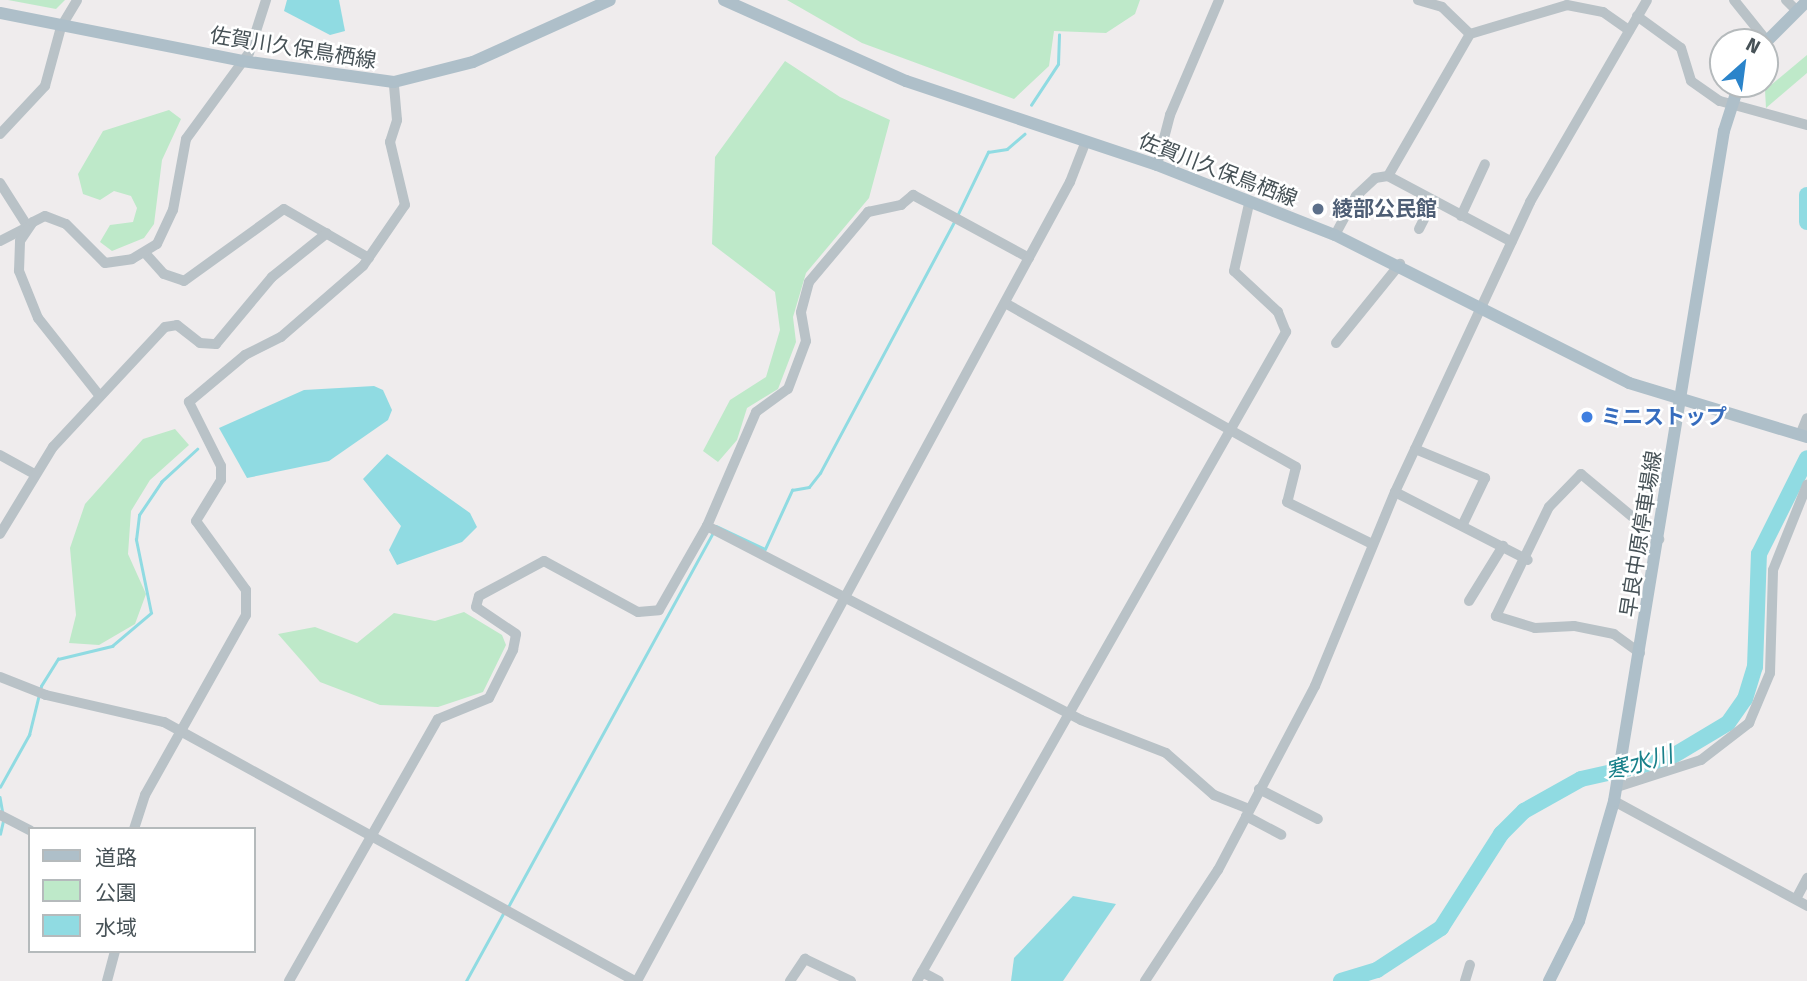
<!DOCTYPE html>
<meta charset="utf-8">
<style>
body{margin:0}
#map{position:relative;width:1807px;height:981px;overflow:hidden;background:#efeced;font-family:"Fira Sans","Noto Sans JP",sans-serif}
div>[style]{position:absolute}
.green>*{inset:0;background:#bee9c9}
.water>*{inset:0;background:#90dbe2}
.stream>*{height:2.5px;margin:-1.25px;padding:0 1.25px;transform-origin:1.25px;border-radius:1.25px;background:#90dbe2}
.river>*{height:16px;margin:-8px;padding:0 8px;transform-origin:8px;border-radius:8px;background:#90dbe2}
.minor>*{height:10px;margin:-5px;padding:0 5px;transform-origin:5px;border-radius:5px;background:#b9c2c7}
.major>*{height:12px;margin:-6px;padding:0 6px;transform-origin:6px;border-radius:6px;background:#aebfc9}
.dots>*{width:19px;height:19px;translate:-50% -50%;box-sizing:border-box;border:4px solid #fff;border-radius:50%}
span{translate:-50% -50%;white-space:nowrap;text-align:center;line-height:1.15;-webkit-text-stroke:5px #fff;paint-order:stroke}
.street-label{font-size:21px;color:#475257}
.service-label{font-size:21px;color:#4e5e75;font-weight:700}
.left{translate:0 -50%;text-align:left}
.shop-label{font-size:21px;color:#366cbe;font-weight:700}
.water-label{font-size:23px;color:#19808a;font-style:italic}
.legend{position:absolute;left:28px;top:827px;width:228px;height:126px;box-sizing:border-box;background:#fff;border:2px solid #b5babc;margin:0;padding:9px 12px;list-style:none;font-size:21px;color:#475257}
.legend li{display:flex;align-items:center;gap:14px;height:35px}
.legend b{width:35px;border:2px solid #b5babc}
.north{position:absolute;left:1709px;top:28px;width:70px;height:70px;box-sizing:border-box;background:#fff;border:2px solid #b5babc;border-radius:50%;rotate:28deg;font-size:19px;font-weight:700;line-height:28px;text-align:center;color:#475257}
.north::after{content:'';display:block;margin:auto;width:24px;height:32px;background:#2b84ca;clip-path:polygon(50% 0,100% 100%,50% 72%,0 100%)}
</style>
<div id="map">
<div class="green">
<div style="clip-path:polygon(8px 0,65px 0,56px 9px)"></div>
<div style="clip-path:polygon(787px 0,1140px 0,1135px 14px,1106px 33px,1054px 31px,1049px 66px,1014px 99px,862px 43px)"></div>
<div style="clip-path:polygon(1807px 55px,1807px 73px,1766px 108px,1765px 90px)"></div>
<div style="clip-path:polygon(785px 61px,840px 97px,890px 120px,869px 198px,806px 273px,793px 317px,796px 342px,778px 389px,747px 408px,737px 440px,718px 462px,703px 451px,730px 400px,766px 377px,780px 330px,775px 292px,712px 244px,715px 157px)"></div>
<div style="clip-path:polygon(169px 110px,181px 119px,162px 160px,154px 224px,144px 238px,112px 251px,100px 242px,110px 225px,133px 222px,137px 208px,131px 196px,114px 191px,100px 200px,83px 194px,78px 174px,103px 131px)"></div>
<div style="clip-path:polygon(175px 429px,189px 445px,150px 480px,131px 511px,128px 554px,146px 594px,135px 624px,99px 645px,69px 643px,76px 615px,70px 548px,85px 504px,143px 439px)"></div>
<div style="clip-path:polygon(464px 612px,502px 635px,506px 645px,483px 692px,438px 707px,380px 705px,320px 682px,278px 634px,315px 627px,357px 643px,394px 613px,435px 621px)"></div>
</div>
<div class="water">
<div style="clip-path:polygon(287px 0,339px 0,345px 31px,330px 35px,284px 11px)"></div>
<div style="clip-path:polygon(374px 386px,383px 390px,392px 410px,388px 420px,329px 461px,247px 478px,219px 428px,304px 390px)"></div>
<div style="clip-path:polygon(387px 454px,470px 513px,477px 527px,462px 542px,397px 565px,389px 550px,401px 526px,363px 479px)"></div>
<div style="clip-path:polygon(1073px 896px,1116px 904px,1063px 981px,1011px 981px,1014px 958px)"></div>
</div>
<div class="stream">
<div style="left:1031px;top:105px;width:49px;rotate:-56.6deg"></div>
<div style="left:1058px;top:64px;width:29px;rotate:-88deg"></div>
<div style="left:958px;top:214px;width:69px;rotate:-64.2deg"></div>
<div style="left:988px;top:152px;width:19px;rotate:-9deg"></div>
<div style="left:1007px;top:149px;width:23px;rotate:-41deg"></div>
<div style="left:716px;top:526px;width:54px;rotate:25.1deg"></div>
<div style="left:765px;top:549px;width:65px;rotate:-65.4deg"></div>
<div style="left:792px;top:490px;width:17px;rotate:-10deg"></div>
<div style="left:809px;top:487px;width:18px;rotate:-52deg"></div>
<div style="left:820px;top:473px;width:287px;rotate:-61.9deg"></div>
<div style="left:0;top:787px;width:60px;rotate:-60.9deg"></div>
<div style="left:29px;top:735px;width:50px;rotate:-76.2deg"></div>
<div style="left:41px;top:686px;width:32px;rotate:-58deg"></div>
<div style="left:58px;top:659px;width:56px;rotate:-13.5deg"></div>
<div style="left:112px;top:646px;width:51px;rotate:-40.2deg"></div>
<div style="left:151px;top:613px;width:75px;rotate:-101.6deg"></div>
<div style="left:136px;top:540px;width:25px;rotate:-83deg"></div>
<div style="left:139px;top:515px;width:40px;rotate:-56deg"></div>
<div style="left:161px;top:482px;width:49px;rotate:-42.5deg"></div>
<div style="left:0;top:797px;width:17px;rotate:80deg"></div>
<div style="left:0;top:834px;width:13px;rotate:-77deg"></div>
<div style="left:508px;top:907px;width:427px;rotate:-61.3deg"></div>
<div style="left:466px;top:981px;width:79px;rotate:-61.2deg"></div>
</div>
<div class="river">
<div style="left:1807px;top:195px;width:27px;rotate:90deg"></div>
<div style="left:1341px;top:981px;width:38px;rotate:-17deg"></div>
<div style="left:1377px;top:970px;width:77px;rotate:-33.3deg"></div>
<div style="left:1441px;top:928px;width:112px;rotate:-57.4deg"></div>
<div style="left:1501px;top:834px;width:33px;rotate:-45deg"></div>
<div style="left:1524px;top:811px;width:65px;rotate:-29.3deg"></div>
<div style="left:1581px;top:779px;width:87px;rotate:-12.6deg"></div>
<div style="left:1666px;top:760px;width:72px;rotate:-30.8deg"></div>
<div style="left:1728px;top:723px;width:29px;rotate:-55deg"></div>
<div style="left:1745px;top:699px;width:34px;rotate:-73deg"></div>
<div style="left:1755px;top:667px;width:113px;rotate:-88deg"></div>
<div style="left:1759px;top:554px;width:107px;rotate:-63.4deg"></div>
</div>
<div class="minor">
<div style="left:1418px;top:0;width:25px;rotate:16deg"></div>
<div style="left:1442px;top:7px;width:39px;rotate:44deg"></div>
<div style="left:1734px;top:0;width:53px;rotate:51.2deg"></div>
<div style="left:1786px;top:0;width:16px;rotate:45deg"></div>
<div style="left:1637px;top:16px;width:54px;rotate:36deg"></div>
<div style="left:1681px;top:48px;width:34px;rotate:73deg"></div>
<div style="left:1691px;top:81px;width:35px;rotate:35deg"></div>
<div style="left:1720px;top:101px;width:90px;rotate:15.4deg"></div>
<div style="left:0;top:134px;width:66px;rotate:-46.8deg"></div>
<div style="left:45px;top:86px;width:61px;rotate:-74.8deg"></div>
<div style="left:61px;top:27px;width:31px;rotate:-59deg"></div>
<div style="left:1157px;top:165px;width:52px;rotate:-75.4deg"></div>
<div style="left:1170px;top:115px;width:125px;rotate:-66.9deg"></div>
<div style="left:1388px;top:176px;width:140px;rotate:28deg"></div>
<div style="left:0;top:183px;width:52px;rotate:57.5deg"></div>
<div style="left:1461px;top:216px;width:57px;rotate:-65.2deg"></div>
<div style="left:1419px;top:229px;width:30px;rotate:-63deg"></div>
<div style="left:1335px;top:235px;width:44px;rotate:-61.7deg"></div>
<div style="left:1356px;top:196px;width:26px;rotate:-43deg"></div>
<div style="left:1375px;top:178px;width:13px;rotate:-9deg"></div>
<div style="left:1388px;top:176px;width:164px;rotate:-60deg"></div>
<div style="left:1470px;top:34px;width:101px;rotate:-16.6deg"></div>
<div style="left:1567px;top:5px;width:37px;rotate:11deg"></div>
<div style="left:1603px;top:12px;width:32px;rotate:35deg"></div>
<div style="left:0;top:241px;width:30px;rotate:-27deg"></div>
<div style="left:145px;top:253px;width:28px;rotate:48deg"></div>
<div style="left:164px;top:274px;width:21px;rotate:19deg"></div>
<div style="left:184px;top:281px;width:123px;rotate:-35.8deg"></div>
<div style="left:284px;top:209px;width:98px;rotate:30deg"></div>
<div style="left:1005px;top:303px;width:334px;rotate:29.4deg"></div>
<div style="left:1296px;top:467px;width:36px;rotate:104deg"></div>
<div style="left:1287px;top:502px;width:95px;rotate:26.3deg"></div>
<div style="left:1336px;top:343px;width:102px;rotate:-51deg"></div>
<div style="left:99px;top:395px;width:98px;rotate:-128.4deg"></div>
<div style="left:38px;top:318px;width:51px;rotate:-112deg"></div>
<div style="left:19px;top:271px;width:30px;rotate:-88deg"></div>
<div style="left:20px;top:241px;width:23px;rotate:-56deg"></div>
<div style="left:33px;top:222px;width:13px;rotate:-27deg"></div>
<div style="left:45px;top:216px;width:22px;rotate:21deg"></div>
<div style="left:66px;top:224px;width:55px;rotate:45deg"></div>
<div style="left:105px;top:263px;width:27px;rotate:-8deg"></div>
<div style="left:132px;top:259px;width:29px;rotate:-31deg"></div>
<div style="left:157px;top:244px;width:38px;rotate:-65deg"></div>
<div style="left:173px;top:210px;width:72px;rotate:-79.6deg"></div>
<div style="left:186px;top:139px;width:107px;rotate:-53.8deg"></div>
<div style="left:249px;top:53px;width:56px;rotate:-72.2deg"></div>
<div style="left:1800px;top:435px;width:18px;rotate:-68deg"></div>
<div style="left:1415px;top:449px;width:76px;rotate:22.5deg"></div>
<div style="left:1485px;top:478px;width:51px;rotate:115.6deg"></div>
<div style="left:0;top:455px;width:38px;rotate:29deg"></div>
<div style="left:1395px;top:492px;width:149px;rotate:27.1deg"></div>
<div style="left:707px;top:526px;width:421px;rotate:27.4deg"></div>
<div style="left:1081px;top:720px;width:91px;rotate:21.2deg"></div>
<div style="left:1166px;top:753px;width:64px;rotate:41.2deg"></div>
<div style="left:1214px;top:795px;width:38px;rotate:22deg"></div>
<div style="left:0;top:534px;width:102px;rotate:-58.7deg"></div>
<div style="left:53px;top:447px;width:164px;rotate:-47deg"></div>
<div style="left:165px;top:327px;width:12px;rotate:-9deg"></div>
<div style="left:177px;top:325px;width:29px;rotate:38deg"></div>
<div style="left:200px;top:343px;width:16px;rotate:4deg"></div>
<div style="left:216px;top:344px;width:87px;rotate:-50.1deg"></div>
<div style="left:272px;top:277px;width:70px;rotate:-38.7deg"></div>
<div style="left:1469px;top:601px;width:65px;rotate:-58.3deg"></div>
<div style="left:1640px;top:653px;width:32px;rotate:-144deg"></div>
<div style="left:1614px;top:634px;width:41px;rotate:-168.7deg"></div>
<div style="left:1574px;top:626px;width:39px;rotate:177deg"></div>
<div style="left:1535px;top:628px;width:41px;rotate:-162.9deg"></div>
<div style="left:1496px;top:616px;width:121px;rotate:-64.1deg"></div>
<div style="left:1549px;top:507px;width:46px;rotate:-45.9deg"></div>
<div style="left:1581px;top:474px;width:102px;rotate:39.8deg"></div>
<div style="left:0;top:677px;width:49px;rotate:21.4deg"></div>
<div style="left:46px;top:695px;width:121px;rotate:12.9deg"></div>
<div style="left:164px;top:722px;width:538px;rotate:28.81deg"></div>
<div style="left:1617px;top:787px;width:88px;rotate:-17.8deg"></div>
<div style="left:1701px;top:760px;width:61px;rotate:-37.6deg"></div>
<div style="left:1749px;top:723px;width:54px;rotate:-67.2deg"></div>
<div style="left:1770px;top:673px;width:103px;rotate:-88.3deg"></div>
<div style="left:1773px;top:570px;width:92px;rotate:-68.2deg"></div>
<div style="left:1259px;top:789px;width:66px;rotate:27deg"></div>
<div style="left:1614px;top:801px;width:220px;rotate:28.5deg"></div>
<div style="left:0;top:815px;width:34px;rotate:27deg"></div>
<div style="left:1246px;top:816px;width:40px;rotate:28deg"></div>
<div style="left:134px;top:829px;width:36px;rotate:-72deg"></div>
<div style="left:145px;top:795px;width:206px;rotate:-60.7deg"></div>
<div style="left:246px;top:615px;width:25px;rotate:-90deg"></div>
<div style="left:246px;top:590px;width:85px;rotate:-125.9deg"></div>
<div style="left:196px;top:521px;width:48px;rotate:-58.6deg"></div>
<div style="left:221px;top:480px;width:14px;rotate:-90deg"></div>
<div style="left:221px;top:466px;width:72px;rotate:-116.6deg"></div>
<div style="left:189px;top:402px;width:73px;rotate:-40deg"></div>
<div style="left:245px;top:355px;width:40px;rotate:-26.6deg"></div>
<div style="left:281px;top:337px;width:108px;rotate:-40.9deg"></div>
<div style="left:363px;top:266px;width:74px;rotate:-55.5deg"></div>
<div style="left:405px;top:205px;width:65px;rotate:-103.4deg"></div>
<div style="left:390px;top:142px;width:23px;rotate:-72deg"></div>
<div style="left:397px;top:120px;width:38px;rotate:-95deg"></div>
<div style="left:1796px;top:899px;width:24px;rotate:-62deg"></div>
<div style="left:922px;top:972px;width:19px;rotate:28deg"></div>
<div style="left:107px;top:981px;width:31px;rotate:-75deg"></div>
<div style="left:289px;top:981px;width:301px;rotate:-60.4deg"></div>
<div style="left:438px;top:719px;width:55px;rotate:-22.4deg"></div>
<div style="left:489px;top:698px;width:54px;rotate:-63.4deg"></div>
<div style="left:513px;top:650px;width:16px;rotate:-79deg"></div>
<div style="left:516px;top:634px;width:48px;rotate:-146deg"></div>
<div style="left:476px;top:607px;width:11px;rotate:-75deg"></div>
<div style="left:479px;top:596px;width:74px;rotate:-28.3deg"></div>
<div style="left:544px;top:561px;width:107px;rotate:28.5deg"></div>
<div style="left:638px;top:612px;width:21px;rotate:-5deg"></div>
<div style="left:659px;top:610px;width:97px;rotate:-60.3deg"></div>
<div style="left:707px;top:526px;width:124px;rotate:-66.7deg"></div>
<div style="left:756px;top:412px;width:39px;rotate:-36deg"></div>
<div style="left:788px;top:389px;width:51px;rotate:-69.4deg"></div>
<div style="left:806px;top:341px;width:29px;rotate:-100deg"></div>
<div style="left:801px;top:312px;width:31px;rotate:-75deg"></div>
<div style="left:809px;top:282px;width:92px;rotate:-49.9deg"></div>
<div style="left:868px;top:212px;width:34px;rotate:-12deg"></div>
<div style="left:901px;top:205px;width:16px;rotate:-40deg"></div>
<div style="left:913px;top:195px;width:132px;rotate:28.5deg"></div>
<div style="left:637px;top:981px;width:909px;rotate:-61.55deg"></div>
<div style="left:1070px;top:182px;width:44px;rotate:-68.7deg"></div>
<div style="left:790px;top:981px;width:27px;rotate:-56deg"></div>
<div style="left:805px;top:959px;width:51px;rotate:25.6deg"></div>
<div style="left:917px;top:981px;width:747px;rotate:-60.38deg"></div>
<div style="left:1286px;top:332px;width:22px;rotate:-112deg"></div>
<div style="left:1278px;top:312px;width:60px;rotate:-137deg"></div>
<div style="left:1234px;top:271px;width:69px;rotate:-77.4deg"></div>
<div style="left:1145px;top:981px;width:133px;rotate:-56.7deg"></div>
<div style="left:1218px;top:870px;width:208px;rotate:-62.2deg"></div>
<div style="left:1315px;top:686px;width:210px;rotate:-67.6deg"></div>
<div style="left:1395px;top:492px;width:320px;rotate:-65deg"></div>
<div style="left:1530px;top:202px;width:233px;rotate:-59.9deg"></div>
<div style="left:1465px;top:981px;width:17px;rotate:-73deg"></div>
</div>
<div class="major">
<div style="left:724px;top:0;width:199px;rotate:24deg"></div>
<div style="left:906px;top:81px;width:265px;rotate:18.5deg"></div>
<div style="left:1157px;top:165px;width:191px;rotate:21.5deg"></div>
<div style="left:1335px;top:235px;width:329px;rotate:26.7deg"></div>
<div style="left:1629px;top:383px;width:186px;rotate:16.9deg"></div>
<div style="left:0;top:13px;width:247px;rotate:11.2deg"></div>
<div style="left:242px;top:61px;width:153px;rotate:7.9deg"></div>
<div style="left:394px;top:82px;width:81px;rotate:-14.2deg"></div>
<div style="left:473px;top:62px;width:150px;rotate:-24.3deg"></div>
<div style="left:1765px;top:43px;width:59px;rotate:-45deg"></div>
<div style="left:1549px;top:981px;width:67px;rotate:-63.4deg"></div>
<div style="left:1579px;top:921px;width:125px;rotate:-73.7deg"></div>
<div style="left:1614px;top:801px;width:679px;rotate:-80.68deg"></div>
<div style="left:1724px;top:131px;width:49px;rotate:-72.3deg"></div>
</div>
<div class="dots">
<div style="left:1318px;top:209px;background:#5c6f8a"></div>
<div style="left:1587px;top:417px;background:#3f7fe0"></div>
</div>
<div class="street-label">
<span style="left:293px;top:48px;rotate:9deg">佐賀川久保鳥栖線</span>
<span style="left:1218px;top:170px;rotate:21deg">佐賀川久保鳥栖線</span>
<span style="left:1641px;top:534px;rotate:-81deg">早良中原停車場線</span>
</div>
<div class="service-label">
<span class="left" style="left:1332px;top:209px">綾部公民館</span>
</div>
<div class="shop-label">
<span class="left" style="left:1601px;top:417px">ミニストップ</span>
</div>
<div class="water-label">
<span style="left:1639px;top:763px;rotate:-16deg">寒水川</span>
</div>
<ul class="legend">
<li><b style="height:9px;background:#aebfc9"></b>道路</li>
<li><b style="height:19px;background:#bee9c9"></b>公園</li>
<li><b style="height:19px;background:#90dbe2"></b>水域</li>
</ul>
<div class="north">N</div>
</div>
